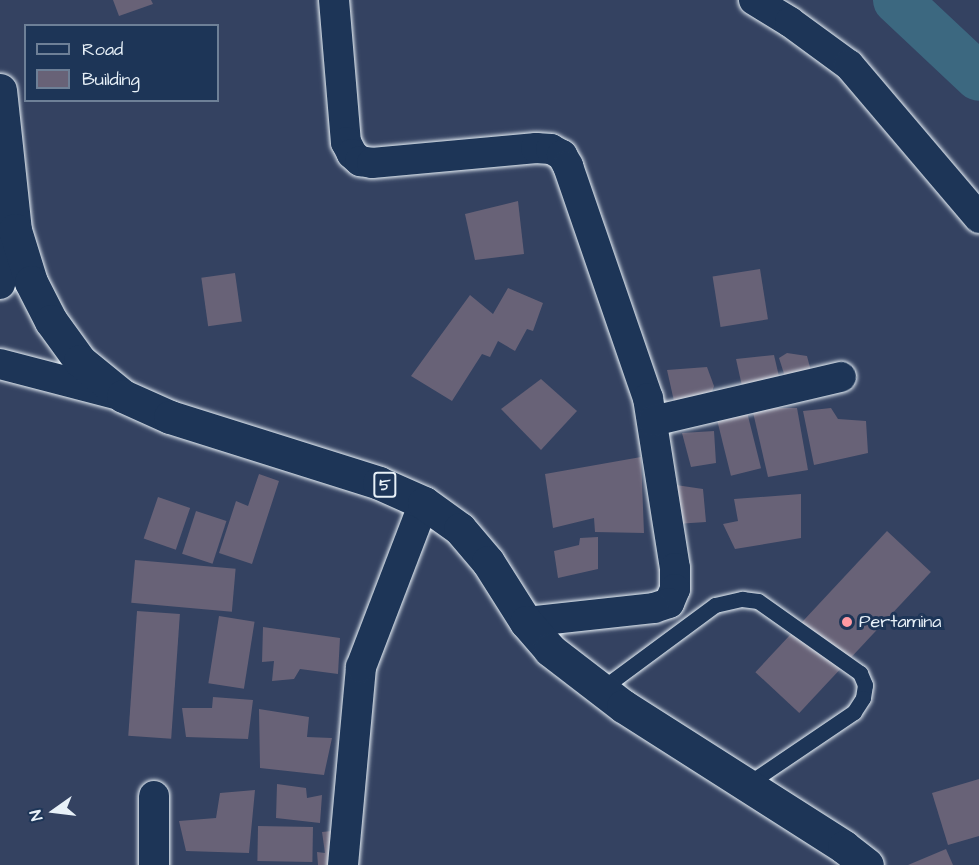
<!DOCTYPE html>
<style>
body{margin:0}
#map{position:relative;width:979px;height:865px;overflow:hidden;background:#344261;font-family:"Architects Daughter",sans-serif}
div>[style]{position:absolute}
.river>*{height:48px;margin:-24px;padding:0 24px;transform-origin:24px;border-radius:24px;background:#3c6880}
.building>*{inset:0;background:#686277;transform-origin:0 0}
.roads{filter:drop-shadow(0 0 2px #e8f1f8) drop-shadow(0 0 2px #e8f1f8)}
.service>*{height:15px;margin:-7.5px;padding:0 7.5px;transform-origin:7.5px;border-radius:7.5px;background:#1d3557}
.minor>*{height:30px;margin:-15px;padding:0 15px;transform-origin:15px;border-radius:15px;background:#1d3557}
.trunk>*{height:33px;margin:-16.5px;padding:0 16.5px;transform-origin:16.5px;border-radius:16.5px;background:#1d3557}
.dots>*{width:16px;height:16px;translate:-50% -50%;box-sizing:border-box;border:3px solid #1d3557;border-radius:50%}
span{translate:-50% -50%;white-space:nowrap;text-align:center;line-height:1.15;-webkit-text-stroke:6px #1d3557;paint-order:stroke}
.shield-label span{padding:2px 4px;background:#1d3557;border:2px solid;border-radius:4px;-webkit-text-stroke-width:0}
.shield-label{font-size:16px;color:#e8f1f8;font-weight:700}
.poi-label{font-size:18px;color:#e8f1f8}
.left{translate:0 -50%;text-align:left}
.legend{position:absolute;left:24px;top:24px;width:195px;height:78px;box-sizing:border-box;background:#1d3557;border:2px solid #6e8097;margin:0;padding:8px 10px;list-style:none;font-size:18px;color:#e8f1f8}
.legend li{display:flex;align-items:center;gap:12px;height:30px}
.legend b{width:30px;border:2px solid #6e8097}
.north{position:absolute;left:24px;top:781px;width:60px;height:60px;-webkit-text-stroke:4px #1d3557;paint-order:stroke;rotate:256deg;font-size:16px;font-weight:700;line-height:24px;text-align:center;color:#e8f1f8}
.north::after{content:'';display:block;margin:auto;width:21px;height:27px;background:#e8f1f8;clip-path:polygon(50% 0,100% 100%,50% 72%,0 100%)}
</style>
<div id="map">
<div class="river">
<div style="left:897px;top:0;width:112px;rotate:43.2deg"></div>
</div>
<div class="building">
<div style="clip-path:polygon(113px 0,151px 0,153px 4px,119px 16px)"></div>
<div style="clip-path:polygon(518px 201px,524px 254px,475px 260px,465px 214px)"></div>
<div style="left:760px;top:269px;width:51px;height:48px;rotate:81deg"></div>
<div style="left:235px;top:273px;width:49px;height:34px;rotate:82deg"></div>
<div style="clip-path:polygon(508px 288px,543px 303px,533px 331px,527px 329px,515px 351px,498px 341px,490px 357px,482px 354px,452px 401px,411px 376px,470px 295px,493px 314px)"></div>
<div style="clip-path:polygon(787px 353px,807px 356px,813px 379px,787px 383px,779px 358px)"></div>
<div style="clip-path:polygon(774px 355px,781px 385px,744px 395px,736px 359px)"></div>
<div style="clip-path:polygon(707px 367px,714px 386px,709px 401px,676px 410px,667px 370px)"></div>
<div style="clip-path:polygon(541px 379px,577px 411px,541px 450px,501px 409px)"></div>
<div style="clip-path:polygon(752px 408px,797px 408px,808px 470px,768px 477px)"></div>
<div style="clip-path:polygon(831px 408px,838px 419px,866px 421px,868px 453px,814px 465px,803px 411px)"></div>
<div style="left:747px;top:412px;width:58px;height:31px;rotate:76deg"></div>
<div style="clip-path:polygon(714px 431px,716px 463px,691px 467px,682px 433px)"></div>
<div style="clip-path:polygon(641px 457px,644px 533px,595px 532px,594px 518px,553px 528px,545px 474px)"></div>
<div style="clip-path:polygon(259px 474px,279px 481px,252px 564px,219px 553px,236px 501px,248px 506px)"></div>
<div style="clip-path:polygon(669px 484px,703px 489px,706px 522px,676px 524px)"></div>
<div style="clip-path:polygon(801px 494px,801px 538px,735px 549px,723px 524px,738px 521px,734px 499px)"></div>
<div style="left:158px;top:497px;width:34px;height:44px;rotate:19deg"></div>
<div style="left:196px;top:511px;width:32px;height:45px;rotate:18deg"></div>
<div style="left:887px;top:531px;width:60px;height:193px;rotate:43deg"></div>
<div style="clip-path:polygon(598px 537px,598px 569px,558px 578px,554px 551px,579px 545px,580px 538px)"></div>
<div style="left:135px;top:560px;width:101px;height:43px;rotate:5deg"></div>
<div style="left:137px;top:611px;width:43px;height:125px;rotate:4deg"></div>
<div style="left:219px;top:616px;width:36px;height:68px;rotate:9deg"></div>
<div style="clip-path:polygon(263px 627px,340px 638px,338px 674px,300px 669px,294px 679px,272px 681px,274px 661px,262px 662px)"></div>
<div style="clip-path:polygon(213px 697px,253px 700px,248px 739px,186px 737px,182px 708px,212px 708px)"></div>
<div style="clip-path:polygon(259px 709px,309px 717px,307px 737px,332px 738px,324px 775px,260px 768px)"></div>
<div style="clip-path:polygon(979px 779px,979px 836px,948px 845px,932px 793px)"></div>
<div style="clip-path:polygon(277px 784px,306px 788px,307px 798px,322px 795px,320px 823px,276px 818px)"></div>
<div style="clip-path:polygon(255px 790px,249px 853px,186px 851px,179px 821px,216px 818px,220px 793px)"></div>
<div style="left:258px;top:826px;width:55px;height:35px;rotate:1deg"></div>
<div style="clip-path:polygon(332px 831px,336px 865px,318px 865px,317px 852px,325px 853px,322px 832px)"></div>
<div style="clip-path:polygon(946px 849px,953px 865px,908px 865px)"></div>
</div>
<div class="roads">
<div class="service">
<div style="left:600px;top:690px;width:143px;rotate:-36.5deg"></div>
<div style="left:715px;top:605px;width:28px;rotate:-13deg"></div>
<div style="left:742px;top:599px;width:16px;rotate:7deg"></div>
<div style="left:758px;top:601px;width:125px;rotate:35.2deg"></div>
<div style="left:860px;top:673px;width:13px;rotate:67deg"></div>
<div style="left:865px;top:685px;width:13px;rotate:99deg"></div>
<div style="left:863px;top:698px;width:17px;rotate:123deg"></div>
<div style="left:854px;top:712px;width:130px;rotate:145.9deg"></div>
</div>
<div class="minor">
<div style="left:334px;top:0;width:143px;rotate:85.2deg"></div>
<div style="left:346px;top:142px;width:13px;rotate:63deg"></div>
<div style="left:352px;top:154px;width:11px;rotate:41deg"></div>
<div style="left:360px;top:161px;width:12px;rotate:9deg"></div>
<div style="left:372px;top:163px;width:165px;rotate:-5.2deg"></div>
<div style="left:536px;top:148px;width:15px;rotate:4deg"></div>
<div style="left:551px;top:149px;width:13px;rotate:29deg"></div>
<div style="left:562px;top:155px;width:13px;rotate:61deg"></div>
<div style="left:568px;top:166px;width:245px;rotate:71deg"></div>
<div style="left:648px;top:398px;width:172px;rotate:81deg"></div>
<div style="left:675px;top:568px;width:21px;rotate:90deg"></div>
<div style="left:675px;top:589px;width:15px;rotate:113deg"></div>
<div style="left:669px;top:603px;width:16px;rotate:162deg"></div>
<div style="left:654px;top:608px;width:129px;rotate:173.8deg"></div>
<div style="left:754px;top:0;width:42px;rotate:31.4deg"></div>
<div style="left:790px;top:22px;width:73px;rotate:36.1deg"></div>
<div style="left:849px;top:65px;width:201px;rotate:49.6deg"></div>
<div style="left:0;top:284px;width:56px;rotate:-74.5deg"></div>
<div style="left:0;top:364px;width:127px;rotate:14.6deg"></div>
<div style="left:653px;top:421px;width:193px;rotate:-13.2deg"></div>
<div style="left:154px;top:796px;width:69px;rotate:90deg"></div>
<div style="left:343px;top:865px;width:199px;rotate:-84.8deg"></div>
<div style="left:361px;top:667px;width:176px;rotate:-69deg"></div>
</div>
<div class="trunk">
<div style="left:0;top:90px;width:141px;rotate:83.9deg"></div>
<div style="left:15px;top:230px;width:54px;rotate:72.9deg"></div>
<div style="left:31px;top:282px;width:44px;rotate:62.9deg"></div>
<div style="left:51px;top:321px;width:49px;rotate:54.1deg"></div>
<div style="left:80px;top:361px;width:55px;rotate:39.1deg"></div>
<div style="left:123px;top:396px;width:51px;rotate:24.1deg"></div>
<div style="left:170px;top:417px;width:219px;rotate:17.5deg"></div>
<div style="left:379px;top:483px;width:49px;rotate:24deg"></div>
<div style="left:424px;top:503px;width:44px;rotate:35.8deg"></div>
<div style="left:460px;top:529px;width:43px;rotate:49.7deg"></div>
<div style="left:488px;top:562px;width:71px;rotate:57.7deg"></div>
<div style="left:526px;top:622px;width:37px;rotate:49deg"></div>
<div style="left:550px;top:650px;width:92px;rotate:37.5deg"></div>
<div style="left:623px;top:706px;width:262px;rotate:32.5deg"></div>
<div style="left:844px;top:847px;width:29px;rotate:38deg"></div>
</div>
</div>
<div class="dots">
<div style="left:847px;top:622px;background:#ff9aa2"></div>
</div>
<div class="shield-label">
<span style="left:385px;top:485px">5</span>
</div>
<div class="poi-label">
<span class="left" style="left:859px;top:622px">Pertamina</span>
</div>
<ul class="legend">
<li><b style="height:8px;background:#1d3557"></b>Road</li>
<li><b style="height:16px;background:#686277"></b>Building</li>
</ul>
<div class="north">N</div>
</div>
